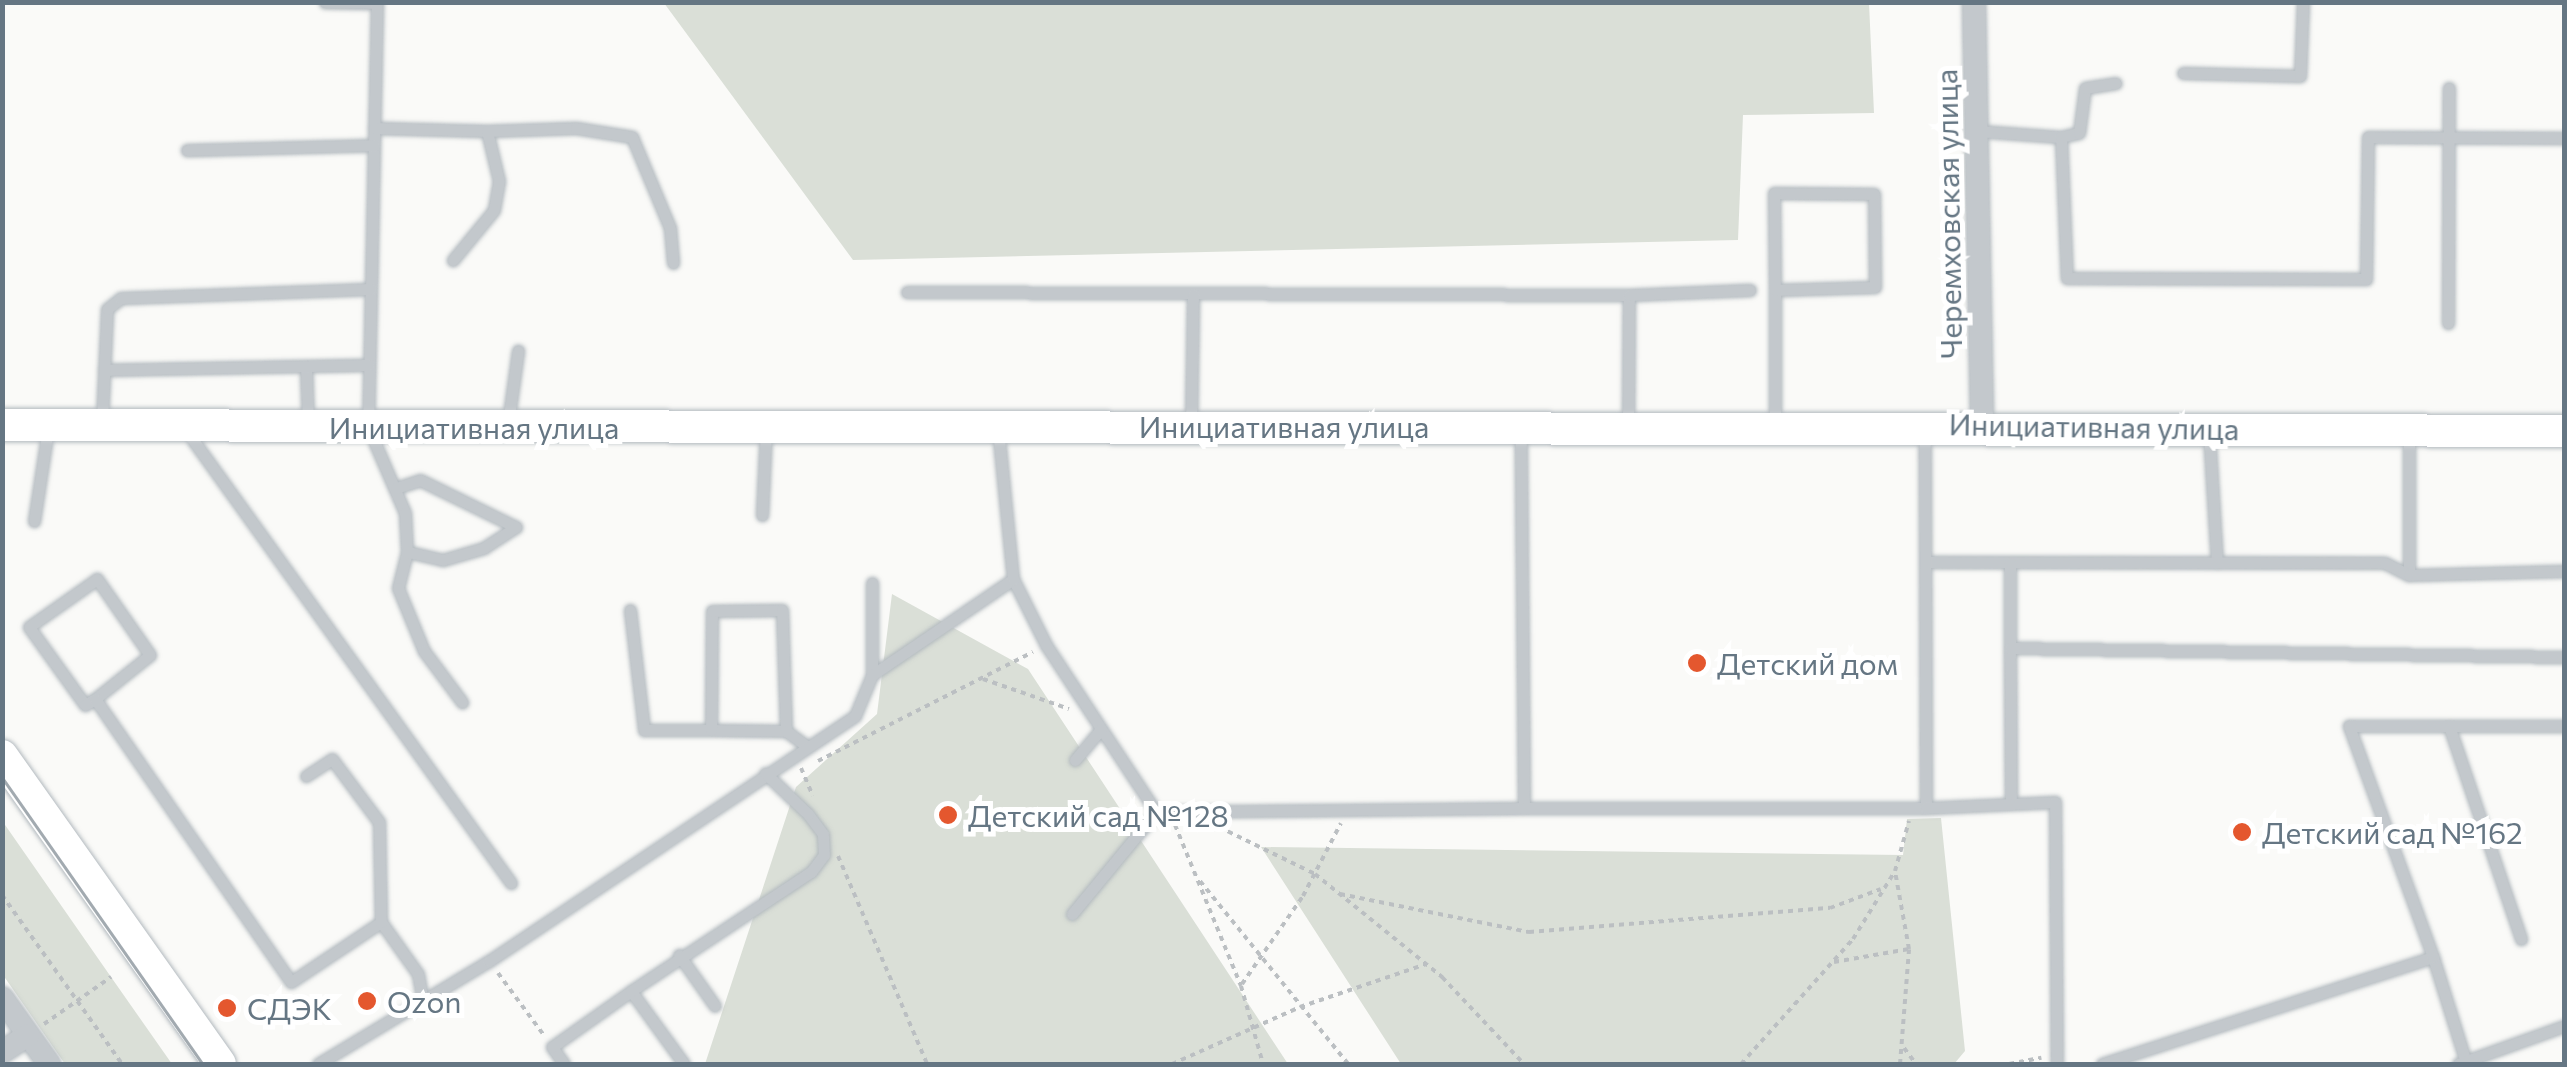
<!DOCTYPE html>
<meta charset="utf-8">
<style>
body{margin:0}
#map{position:relative;width:2567px;height:1067px;overflow:hidden;background:#fafaf8;font-family:Commissioner,sans-serif}
div>[style]{position:absolute}
.green>*{inset:0;background:#dadfd7}
.path>*{height:4px;margin-top:-2px;transform-origin:0;background:repeating-linear-gradient(90deg,#bbbfc2 0 5px,transparent 0 10px)}
.roads{filter:drop-shadow(0 0 2px #b3babf) drop-shadow(0 0 2px #b3babf)}
.lane>*{height:11px;margin:-5.5px;padding:0 5.5px;transform-origin:5.5px;border-radius:5.5px;background:#c3c8cc}
.street>*{height:22px;margin:-11px;padding:0 11px;transform-origin:11px;border-radius:11px;background:#c3c8cc}
.secondary>*{height:32px;margin:-16px;padding:0 16px;transform-origin:16px;border-radius:16px;background:#fff}
.tram>*{height:2.5px;margin:-1.25px;padding:0 1.25px;transform-origin:1.25px;border-radius:1.25px;background:#a2aab0}
.dots>*{width:28px;height:28px;translate:-50% -50%;box-sizing:border-box;border:5px solid #fff;border-radius:50%}
span{translate:-50% -50%;white-space:nowrap;text-align:center;line-height:1.15;-webkit-text-stroke:10px #fff;paint-order:stroke}
.street-label{font-size:30px;color:#657683}
.poi-label{font-size:30px;color:#657683}
.left{translate:0 -50%;text-align:left}
.frame{position:absolute;inset:0;border:5px solid #657683;pointer-events:none}
</style>
<div id="map">
<div class="green">
<div style="clip-path:polygon(664px 3px,1869px 3px,1874px 113px,1743px 115px,1738px 240px,853px 260px)"></div>
<div style="clip-path:polygon(892px 594px,1028px 669px,1288px 1064px,705px 1064px,796px 787px,877px 714px)"></div>
<div style="clip-path:polygon(1941px 818px,1965px 1051px,1954px 1064px,1401px 1064px,1261px 847px,1903px 855px,1907px 819px)"></div>
<div style="clip-path:polygon(3px 822px,111px 977px,172px 1064px,65px 1064px,3px 975px)"></div>
</div>
<div class="path">
<div style="left:983px;top:679px;width:91px;rotate:19.2deg"></div>
<div style="left:818px;top:761px;width:241px;rotate:-26.9deg"></div>
<div style="left:801px;top:768px;width:30px;rotate:67deg"></div>
<div style="left:1175px;top:825px;width:174px;rotate:67.7deg"></div>
<div style="left:1241px;top:986px;width:81px;rotate:74.2deg"></div>
<div style="left:1219px;top:827px;width:107px;rotate:26.1deg"></div>
<div style="left:1315px;top:874px;width:164px;rotate:39deg"></div>
<div style="left:1442px;top:977px;width:120px;rotate:46.7deg"></div>
<div style="left:838px;top:856px;width:226px;rotate:66.8deg"></div>
<div style="left:1200px;top:881px;width:235px;rotate:51deg"></div>
<div style="left:1340px;top:894px;width:193px;rotate:11.4deg"></div>
<div style="left:1529px;top:932px;width:302px;rotate:-4.6deg"></div>
<div style="left:1830px;top:908px;width:54px;rotate:-20.4deg"></div>
<div style="left:2px;top:895px;width:207px;rotate:54.6deg"></div>
<div style="left:1834px;top:962px;width:76px;rotate:-9.8deg"></div>
<div style="left:1909px;top:949px;width:79px;rotate:-100.2deg"></div>
<div style="left:498px;top:973px;width:76px;rotate:53.6deg"></div>
<div style="left:1242px;top:984px;width:107px;rotate:-55.3deg"></div>
<div style="left:1303px;top:896px;width:82px;rotate:-62.5deg"></div>
<div style="left:44px;top:1024px;width:82px;rotate:-35deg"></div>
<div style="left:1904px;top:1048px;width:20px;rotate:53deg"></div>
<div style="left:128px;top:1064px;width:7px"></div>
<div style="left:1172px;top:1064px;width:140px;rotate:-24deg"></div>
<div style="left:1300px;top:1007px;width:133px;rotate:-18.8deg"></div>
<div style="left:1741px;top:1064px;width:168px;rotate:-48.1deg"></div>
<div style="left:1853px;top:939px;width:80px;rotate:-58.3deg"></div>
<div style="left:1895px;top:871px;width:52px;rotate:-74.4deg"></div>
<div style="left:1900px;top:1064px;width:115px;rotate:-85.5deg"></div>
<div style="left:2009px;top:1064px;width:33px;rotate:-11deg"></div>
</div>
<div class="roads">
<div class="lane">
<div style="left:325px;top:2px;width:52px;rotate:1.1deg"></div>
<div style="left:377px;top:2px;width:425px;rotate:91.2deg"></div>
<div style="left:368px;top:427px;width:94px;rotate:66.7deg"></div>
<div style="left:405px;top:513px;width:39px;rotate:87deg"></div>
<div style="left:407px;top:552px;width:37px;rotate:104deg"></div>
<div style="left:398px;top:588px;width:68px;rotate:67.6deg"></div>
<div style="left:424px;top:651px;width:64px;rotate:53.3deg"></div>
<div style="left:2183px;top:73px;width:117px;rotate:1.5deg"></div>
<div style="left:2300px;top:76px;width:74px;rotate:-87.7deg"></div>
<div style="left:374px;top:128px;width:113px;rotate:1.5deg"></div>
<div style="left:487px;top:131px;width:51px;rotate:76.5deg"></div>
<div style="left:499px;top:181px;width:29px;rotate:100deg"></div>
<div style="left:494px;top:210px;width:65px;rotate:129.4deg"></div>
<div style="left:487px;top:131px;width:89px;rotate:-1.9deg"></div>
<div style="left:576px;top:128px;width:57px;rotate:9.1deg"></div>
<div style="left:632px;top:137px;width:99px;rotate:67.3deg"></div>
<div style="left:670px;top:228px;width:35px;rotate:85deg"></div>
<div style="left:1977px;top:131px;width:84px;rotate:4.1deg"></div>
<div style="left:2061px;top:137px;width:141px;rotate:87.6deg"></div>
<div style="left:2067px;top:278px;width:299px;rotate:0.2deg"></div>
<div style="left:2366px;top:279px;width:142px;rotate:-89.2deg"></div>
<div style="left:2368px;top:137px;width:196px;rotate:0.3deg"></div>
<div style="left:2061px;top:137px;width:18px;rotate:-13deg"></div>
<div style="left:2079px;top:133px;width:45px;rotate:-82.4deg"></div>
<div style="left:2085px;top:88px;width:31px;rotate:-9deg"></div>
<div style="left:187px;top:150px;width:187px;rotate:-1.5deg"></div>
<div style="left:907px;top:292px;width:722px;rotate:0.24deg"></div>
<div style="left:2448px;top:323px;width:235px;rotate:-89.8deg"></div>
<div style="left:306px;top:366px;width:56px;rotate:88deg"></div>
<div style="left:104px;top:370px;width:265px;rotate:-1.1deg"></div>
<div style="left:102px;top:421px;width:112px;rotate:-87.4deg"></div>
<div style="left:107px;top:309px;width:18px;rotate:-38deg"></div>
<div style="left:121px;top:298px;width:250px;rotate:-2.1deg"></div>
<div style="left:508px;top:423px;width:73px;rotate:-82.1deg"></div>
<div style="left:1191px;top:425px;width:131px;rotate:-89.1deg"></div>
<div style="left:1628px;top:425px;width:130px;rotate:-89.6deg"></div>
<div style="left:1629px;top:295px;width:121px;rotate:-2.4deg"></div>
<div style="left:1775px;top:425px;width:135px;rotate:-90deg"></div>
<div style="left:1775px;top:290px;width:100px;rotate:-1.7deg"></div>
<div style="left:1875px;top:287px;width:93px;rotate:-90.6deg"></div>
<div style="left:1874px;top:194px;width:100px;rotate:-179.4deg"></div>
<div style="left:1774px;top:193px;width:97px;rotate:89.4deg"></div>
<div style="left:185px;top:429px;width:559px;rotate:54.32deg"></div>
<div style="left:2209px;top:432px;width:131px;rotate:86.5deg"></div>
<div style="left:2409px;top:433px;width:142px;rotate:90deg"></div>
<div style="left:396px;top:488px;width:25px;rotate:-18deg"></div>
<div style="left:420px;top:480px;width:107px;rotate:26.1deg"></div>
<div style="left:516px;top:527px;width:38px;rotate:147deg"></div>
<div style="left:484px;top:548px;width:43px;rotate:163.7deg"></div>
<div style="left:443px;top:560px;width:37px;rotate:-167deg"></div>
<div style="left:762px;top:515px;width:84px;rotate:-87.3deg"></div>
<div style="left:34px;top:521px;width:92px;rotate:-81.3deg"></div>
<div style="left:1926px;top:562px;width:459px;rotate:0.1deg"></div>
<div style="left:2385px;top:563px;width:27px;rotate:27deg"></div>
<div style="left:2409px;top:575px;width:155px;rotate:-1.5deg"></div>
<div style="left:1013px;top:579px;width:74px;rotate:63.4deg"></div>
<div style="left:1046px;top:645px;width:200px;rotate:56.6deg"></div>
<div style="left:1156px;top:812px;width:368px;rotate:-0.6deg"></div>
<div style="left:1524px;top:808px;width:378px;rotate:-90.5deg"></div>
<div style="left:630px;top:610px;width:121px;rotate:83.3deg"></div>
<div style="left:644px;top:730px;width:67px"></div>
<div style="left:2010px;top:648px;width:85px;rotate:-90deg"></div>
<div style="left:872px;top:675px;width:92px;rotate:-90deg"></div>
<div style="left:95px;top:699px;width:70px;rotate:-38.7deg"></div>
<div style="left:150px;top:655px;width:93px;rotate:-124.9deg"></div>
<div style="left:97px;top:579px;width:83px;rotate:144.8deg"></div>
<div style="left:29px;top:627px;width:96px;rotate:54.3deg"></div>
<div style="left:85px;top:705px;width:12px;rotate:-31deg"></div>
<div style="left:95px;top:699px;width:344px;rotate:55.3deg"></div>
<div style="left:291px;top:982px;width:108px;rotate:-33.7deg"></div>
<div style="left:381px;top:922px;width:64px;rotate:54.6deg"></div>
<div style="left:418px;top:974px;width:27px;rotate:80deg"></div>
<div style="left:2449px;top:726px;width:225px;rotate:71.3deg"></div>
<div style="left:786px;top:731px;width:75px;rotate:-179.2deg"></div>
<div style="left:711px;top:730px;width:119px;rotate:-89.5deg"></div>
<div style="left:712px;top:611px;width:70px;rotate:-0.8deg"></div>
<div style="left:782px;top:610px;width:121px;rotate:88.1deg"></div>
<div style="left:786px;top:731px;width:24px;rotate:36deg"></div>
<div style="left:1075px;top:760px;width:40px;rotate:-50deg"></div>
<div style="left:306px;top:776px;width:31px;rotate:-33deg"></div>
<div style="left:332px;top:759px;width:79px;rotate:53.3deg"></div>
<div style="left:379px;top:822px;width:100px;rotate:88.9deg"></div>
<div style="left:2011px;top:804px;width:156px;rotate:-90.4deg"></div>
<div style="left:2010px;top:648px;width:554px;rotate:0.93deg"></div>
<div style="left:1524px;top:808px;width:402px"></div>
<div style="left:1926px;top:808px;width:374px;rotate:-90.2deg"></div>
<div style="left:1926px;top:808px;width:129px;rotate:-2.7deg"></div>
<div style="left:2055px;top:802px;width:262px;rotate:89.6deg"></div>
<div style="left:1072px;top:914px;width:132px;rotate:-50.5deg"></div>
<div style="left:679px;top:955px;width:62px;rotate:54.8deg"></div>
<div style="left:2433px;top:957px;width:110px;rotate:72.6deg"></div>
<div style="left:318px;top:1064px;width:200px;rotate:-31.1deg"></div>
<div style="left:489px;top:961px;width:440px;rotate:-33.8deg"></div>
<div style="left:855px;top:716px;width:44px;rotate:-67.5deg"></div>
<div style="left:872px;top:675px;width:171px;rotate:-34.2deg"></div>
<div style="left:1013px;top:579px;width:151px;rotate:-95.7deg"></div>
<div style="left:564px;top:1064px;width:21px;rotate:-125deg"></div>
<div style="left:552px;top:1047px;width:97px;rotate:-35.3deg"></div>
<div style="left:684px;top:1064px;width:90px;rotate:-126deg"></div>
<div style="left:631px;top:991px;width:216px;rotate:-33.5deg"></div>
<div style="left:811px;top:872px;width:21px;rotate:-53deg"></div>
<div style="left:824px;top:855px;width:21px;rotate:-93deg"></div>
<div style="left:823px;top:834px;width:25px;rotate:-127deg"></div>
<div style="left:808px;top:814px;width:59px;rotate:-136.4deg"></div>
<div style="left:2102px;top:1064px;width:348px;rotate:-17.9deg"></div>
<div style="left:2433px;top:957px;width:246px;rotate:-110deg"></div>
<div style="left:2349px;top:726px;width:215px"></div>
<div style="left:2458px;top:1064px;width:113px;rotate:-19.7deg"></div>
</div>
<div class="street">
<div style="left:1974px;top:2px;width:423px;rotate:88.9deg"></div>
<div style="left:2px;top:998px;width:81px;rotate:54.5deg"></div>
<div style="left:2px;top:1052px;width:31px;rotate:-33deg"></div>
</div>
<div class="secondary">
<div style="left:2px;top:425px;width:2562px;rotate:0.13deg"></div>
<div style="left:2px;top:756px;width:377px;rotate:54.7deg"></div>
</div>
</div>
<div class="tram">
<div style="left:2px;top:777px;width:350px;rotate:55deg"></div>
</div>
<div class="dots">
<div style="left:1697px;top:663px;background:#e4572e"></div>
<div style="left:948px;top:815px;background:#e4572e"></div>
<div style="left:2242px;top:832px;background:#e4572e"></div>
<div style="left:367px;top:1001px;background:#e4572e"></div>
<div style="left:227px;top:1008px;background:#e4572e"></div>
</div>
<div class="street-label">
<span style="left:1948px;top:214px;rotate:-91deg">Черемховская улица</span>
<span style="left:1284px;top:426px">Инициативная улица</span>
<span style="left:2094px;top:426px;rotate:1deg">Инициативная улица</span>
<span style="left:474px;top:427px">Инициативная улица</span>
</div>
<div class="poi-label">
<span class="left" style="left:1717px;top:663px">Детский дом</span>
<span class="left" style="left:968px;top:815px">Детский сад №128</span>
<span class="left" style="left:2262px;top:832px">Детский сад №162</span>
<span class="left" style="left:387px;top:1001px">Ozon</span>
<span class="left" style="left:247px;top:1008px">СДЭК</span>
</div>
<div class="frame"></div>
</div>
